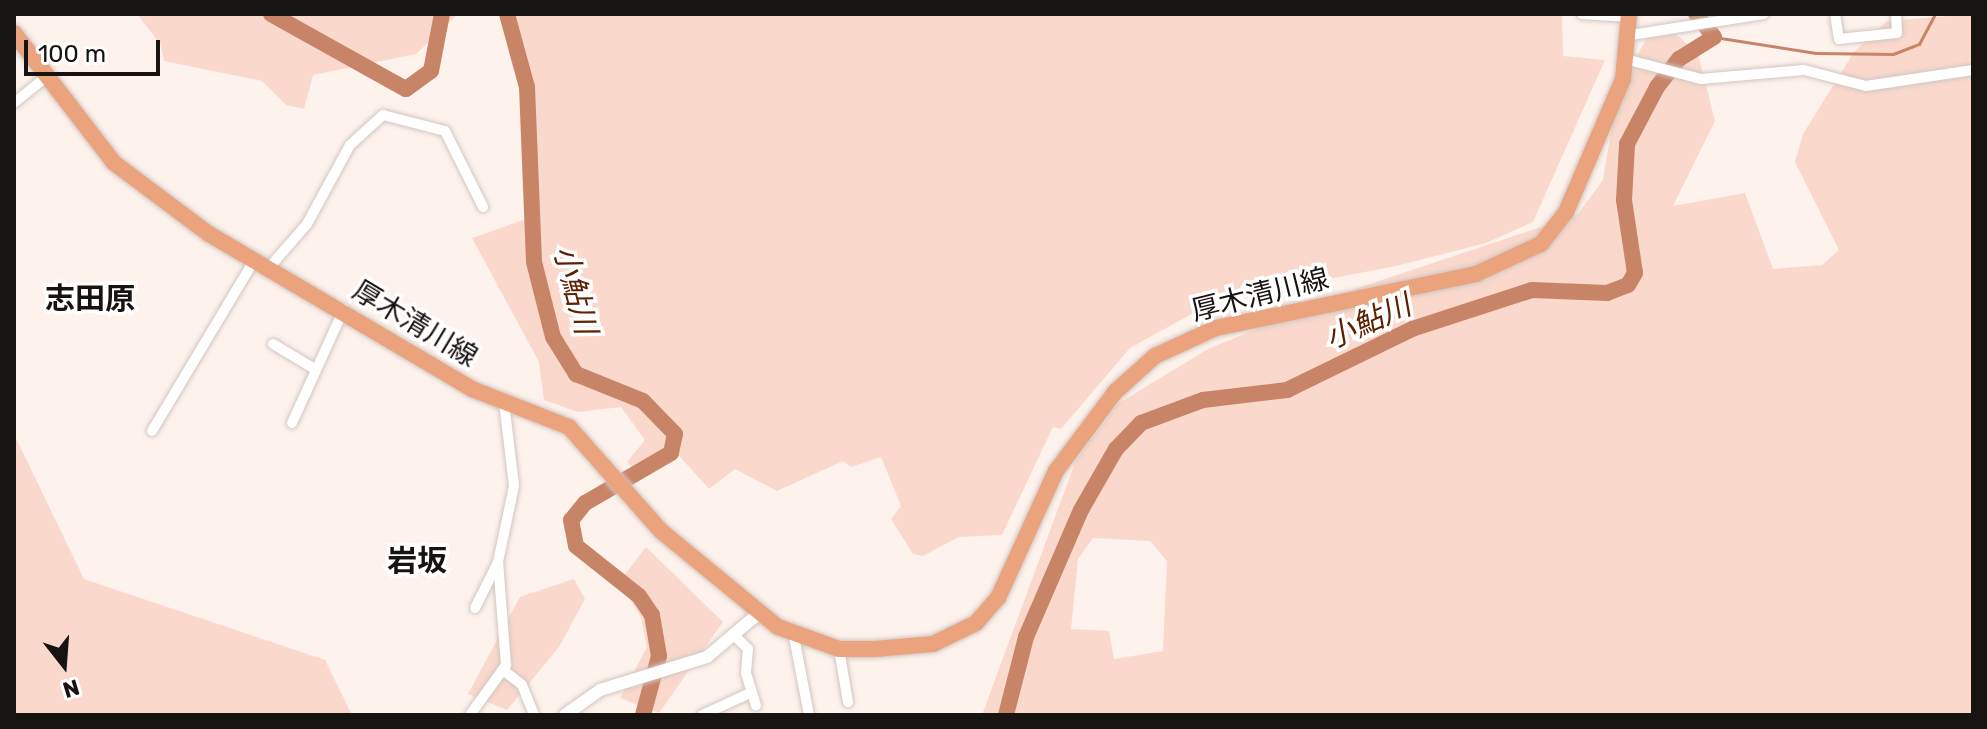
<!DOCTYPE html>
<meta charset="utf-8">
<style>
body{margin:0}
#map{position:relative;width:1987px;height:729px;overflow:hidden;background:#fef2ed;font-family:Rubik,"Noto Sans JP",sans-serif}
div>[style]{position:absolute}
.green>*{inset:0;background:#fad9cc}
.stream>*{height:3px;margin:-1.5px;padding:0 1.5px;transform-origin:1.5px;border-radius:1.5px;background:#c88467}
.river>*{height:16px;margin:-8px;padding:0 8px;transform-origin:8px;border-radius:8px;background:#c88467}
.roads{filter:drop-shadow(0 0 2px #d1c6c1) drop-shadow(0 0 2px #d1c6c1)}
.minor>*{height:10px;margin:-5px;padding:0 5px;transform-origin:5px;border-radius:5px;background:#fff}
.tertiary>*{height:12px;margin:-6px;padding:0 6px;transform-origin:6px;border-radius:6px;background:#fff}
.primary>*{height:16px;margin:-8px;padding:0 8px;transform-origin:8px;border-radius:8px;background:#eba37e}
span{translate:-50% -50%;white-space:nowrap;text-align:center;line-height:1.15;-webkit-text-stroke:7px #fff;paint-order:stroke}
.street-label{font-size:28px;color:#171311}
.water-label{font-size:30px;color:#5d2000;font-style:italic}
.neighbourhood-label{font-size:30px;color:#171311;font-weight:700}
.frame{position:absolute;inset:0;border:16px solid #171311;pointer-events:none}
.north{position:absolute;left:24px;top:625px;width:80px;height:80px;-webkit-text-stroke:6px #fff;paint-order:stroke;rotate:163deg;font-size:22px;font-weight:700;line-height:32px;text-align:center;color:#171311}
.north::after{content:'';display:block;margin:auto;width:28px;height:36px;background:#171311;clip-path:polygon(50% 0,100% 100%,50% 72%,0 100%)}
.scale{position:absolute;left:24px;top:40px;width:136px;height:36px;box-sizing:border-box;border:4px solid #171311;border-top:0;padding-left:10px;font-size:24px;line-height:28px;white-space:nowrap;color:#171311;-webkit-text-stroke:6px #fff;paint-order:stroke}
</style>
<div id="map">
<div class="green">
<div style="clip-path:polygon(137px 14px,458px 14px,416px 54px,313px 75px,304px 109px,286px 105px,262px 81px,164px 61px,161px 45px)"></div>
<div style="clip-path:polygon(509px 14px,1562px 14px,1563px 56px,1605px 60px,1533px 222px,1486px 243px,1396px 266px,1215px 301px,1130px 348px,1061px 429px,1053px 427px,1002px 535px,959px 537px,923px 556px,913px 554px,891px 519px,901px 506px,881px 457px,851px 467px,843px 461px,777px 491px,735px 469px,709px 489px,672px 448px,636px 472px,627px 462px,645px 440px,621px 407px,578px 412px,544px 400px,539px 362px,472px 238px,526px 219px,534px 125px,522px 41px)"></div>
<div style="clip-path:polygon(evenodd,1973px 14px,1973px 715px,982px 715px,1076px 460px,1119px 403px,1208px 349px,1346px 292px,1577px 215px,1603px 180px,1618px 89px,1647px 38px,1675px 33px,1698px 54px,1715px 121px,1673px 206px,1745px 193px,1773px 269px,1822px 265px,1839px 250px,1795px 162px,1803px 134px,1854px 52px,1887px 21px,1973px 14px,1093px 538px,1150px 541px,1167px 561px,1163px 651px,1114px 659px,1109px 631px,1071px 629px,1078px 559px,1093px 538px)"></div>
<div style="clip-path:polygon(14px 434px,84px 579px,325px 660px,352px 715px,14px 715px)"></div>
<div style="clip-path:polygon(646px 547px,723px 622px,659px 713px,620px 698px,647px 647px,641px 617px,619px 582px)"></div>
<div style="clip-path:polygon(574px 579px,585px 599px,559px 647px,507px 710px,468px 694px,520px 597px)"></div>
</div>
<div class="stream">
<div style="left:1714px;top:37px;width:103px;rotate:8.9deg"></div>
<div style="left:1816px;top:53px;width:77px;rotate:0.7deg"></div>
<div style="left:1893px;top:54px;width:28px;rotate:-21deg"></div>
<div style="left:1919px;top:44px;width:34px;rotate:-62deg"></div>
</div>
<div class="river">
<div style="left:271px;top:14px;width:154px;rotate:29.1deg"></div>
<div style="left:406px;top:89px;width:31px;rotate:-36deg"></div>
<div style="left:431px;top:71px;width:58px;rotate:-79.1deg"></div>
<div style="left:507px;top:14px;width:76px;rotate:74.7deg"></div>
<div style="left:527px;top:87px;width:175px;rotate:87.7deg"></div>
<div style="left:534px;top:262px;width:77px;rotate:75.8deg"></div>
<div style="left:553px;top:337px;width:44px;rotate:58.1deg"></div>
<div style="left:576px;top:374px;width:72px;rotate:21.9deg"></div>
<div style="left:643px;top:401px;width:46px;rotate:45.9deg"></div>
<div style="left:675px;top:434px;width:19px;rotate:102deg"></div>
<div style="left:671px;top:453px;width:99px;rotate:149.8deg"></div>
<div style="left:585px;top:503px;width:22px;rotate:129deg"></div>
<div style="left:571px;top:520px;width:26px;rotate:79deg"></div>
<div style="left:576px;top:546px;width:80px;rotate:38.4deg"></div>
<div style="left:639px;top:596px;width:23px;rotate:56deg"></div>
<div style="left:652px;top:615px;width:42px;rotate:80.3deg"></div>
<div style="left:659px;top:656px;width:61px;rotate:105.2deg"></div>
<div style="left:1006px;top:715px;width:81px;rotate:-75.6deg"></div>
<div style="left:1026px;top:637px;width:138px;rotate:-66.6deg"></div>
<div style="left:1081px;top:510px;width:70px;rotate:-60.2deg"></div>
<div style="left:1116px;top:449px;width:36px;rotate:-46deg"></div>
<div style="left:1141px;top:423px;width:66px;rotate:-20.4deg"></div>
<div style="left:1203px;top:400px;width:85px;rotate:-6.8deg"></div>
<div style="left:1287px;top:390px;width:139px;rotate:-26deg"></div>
<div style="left:1412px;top:329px;width:126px;rotate:-18deg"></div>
<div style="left:1532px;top:290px;width:75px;rotate:2.3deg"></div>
<div style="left:1607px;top:293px;width:22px;rotate:-21deg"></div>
<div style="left:1628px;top:285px;width:14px;rotate:-60deg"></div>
<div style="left:1635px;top:273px;width:74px;rotate:-98.6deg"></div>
<div style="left:1624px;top:200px;width:56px;rotate:-86.9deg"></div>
<div style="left:1627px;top:144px;width:64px;rotate:-62.2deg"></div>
<div style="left:1657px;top:87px;width:36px;rotate:-52deg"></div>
<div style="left:1679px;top:59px;width:41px;rotate:-32.2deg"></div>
<div style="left:1714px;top:37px;width:29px;rotate:-128deg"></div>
</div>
<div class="roads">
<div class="minor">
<div style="left:1582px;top:14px;width:48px;rotate:3.6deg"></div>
<div style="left:1835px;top:14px;width:25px;rotate:81deg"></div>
<div style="left:1839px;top:39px;width:58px;rotate:-5.9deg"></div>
<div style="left:1897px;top:33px;width:19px;rotate:-93deg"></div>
<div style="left:1631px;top:35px;width:134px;rotate:-9deg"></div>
<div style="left:1629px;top:60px;width:74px;rotate:14.8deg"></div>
<div style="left:1701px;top:79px;width:103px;rotate:-5deg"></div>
<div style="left:1804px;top:70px;width:64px;rotate:14.5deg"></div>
<div style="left:1866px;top:86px;width:108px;rotate:-8.5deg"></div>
<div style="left:14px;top:103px;width:43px;rotate:-39.3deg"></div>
<div style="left:267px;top:270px;width:61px;rotate:-49deg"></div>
<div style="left:307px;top:224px;width:90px;rotate:-61.4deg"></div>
<div style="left:350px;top:145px;width:45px;rotate:-42.3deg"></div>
<div style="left:383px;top:115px;width:64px;rotate:14.5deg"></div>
<div style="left:445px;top:131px;width:85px;rotate:63.4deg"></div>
<div style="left:273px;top:344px;width:49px;rotate:30.8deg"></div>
<div style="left:292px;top:423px;width:125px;rotate:-65.5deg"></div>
<div style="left:152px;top:431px;width:197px;rotate:-59.1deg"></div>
<div style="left:475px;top:608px;width:51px;rotate:-63.4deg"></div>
<div style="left:736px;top:637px;width:17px;rotate:45deg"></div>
<div style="left:748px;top:649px;width:24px;rotate:95deg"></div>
<div style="left:746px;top:673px;width:34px;rotate:73deg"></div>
<div style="left:794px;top:637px;width:79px;rotate:79.1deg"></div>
<div style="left:839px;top:649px;width:54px;rotate:80.4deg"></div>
<div style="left:503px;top:670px;width:24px;rotate:38deg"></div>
<div style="left:522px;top:685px;width:32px;rotate:68deg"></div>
<div style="left:470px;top:715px;width:62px;rotate:-54.2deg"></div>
<div style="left:506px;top:665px;width:103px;rotate:-94.4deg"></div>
<div style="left:498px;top:562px;width:78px;rotate:-78.1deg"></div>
<div style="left:514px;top:486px;width:85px;rotate:-96.8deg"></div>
<div style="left:702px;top:715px;width:53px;rotate:-24.6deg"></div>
</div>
<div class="tertiary">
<div style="left:565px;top:715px;width:43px;rotate:-35.5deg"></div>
<div style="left:600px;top:690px;width:112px;rotate:-17.1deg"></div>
<div style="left:707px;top:657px;width:68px;rotate:-40.2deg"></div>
</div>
<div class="primary">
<div style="left:14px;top:33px;width:164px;rotate:52.4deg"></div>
<div style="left:114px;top:163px;width:119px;rotate:36.8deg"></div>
<div style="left:209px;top:234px;width:305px;rotate:30.5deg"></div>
<div style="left:472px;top:389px;width:104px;rotate:21.4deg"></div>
<div style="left:569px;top:427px;width:139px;rotate:48.5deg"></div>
<div style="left:661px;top:531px;width:151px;rotate:39.4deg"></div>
<div style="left:778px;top:627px;width:65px;rotate:19.8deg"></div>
<div style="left:839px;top:649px;width:36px"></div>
<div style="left:875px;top:649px;width:58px;rotate:-4.9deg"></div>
<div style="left:933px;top:644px;width:48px;rotate:-26deg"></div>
<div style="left:976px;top:623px;width:33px;rotate:-49deg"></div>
<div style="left:998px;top:598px;width:140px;rotate:-65.5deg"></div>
<div style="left:1056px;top:471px;width:99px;rotate:-53.2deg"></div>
<div style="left:1115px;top:392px;width:54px;rotate:-42deg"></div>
<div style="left:1155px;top:356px;width:67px;rotate:-24.7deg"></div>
<div style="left:1216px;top:328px;width:266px;rotate:-11.7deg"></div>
<div style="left:1476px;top:274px;width:72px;rotate:-24.8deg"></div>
<div style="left:1541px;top:244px;width:41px;rotate:-52deg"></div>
<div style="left:1566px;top:212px;width:145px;rotate:-66.8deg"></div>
<div style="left:1623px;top:79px;width:65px;rotate:-84.7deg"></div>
</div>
</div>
<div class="street-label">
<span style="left:1260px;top:295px;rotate:-14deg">厚木清川線</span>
<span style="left:415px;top:324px;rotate:31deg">厚木清川線</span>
</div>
<div class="water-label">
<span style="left:575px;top:290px;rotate:75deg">小鮎川</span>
<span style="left:1368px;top:322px;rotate:-24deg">小鮎川</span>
</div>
<div class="neighbourhood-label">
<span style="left:90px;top:299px">志田原</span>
<span style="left:417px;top:561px">岩坂</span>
</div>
<div class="frame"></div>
<div class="north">N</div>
<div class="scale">100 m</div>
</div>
